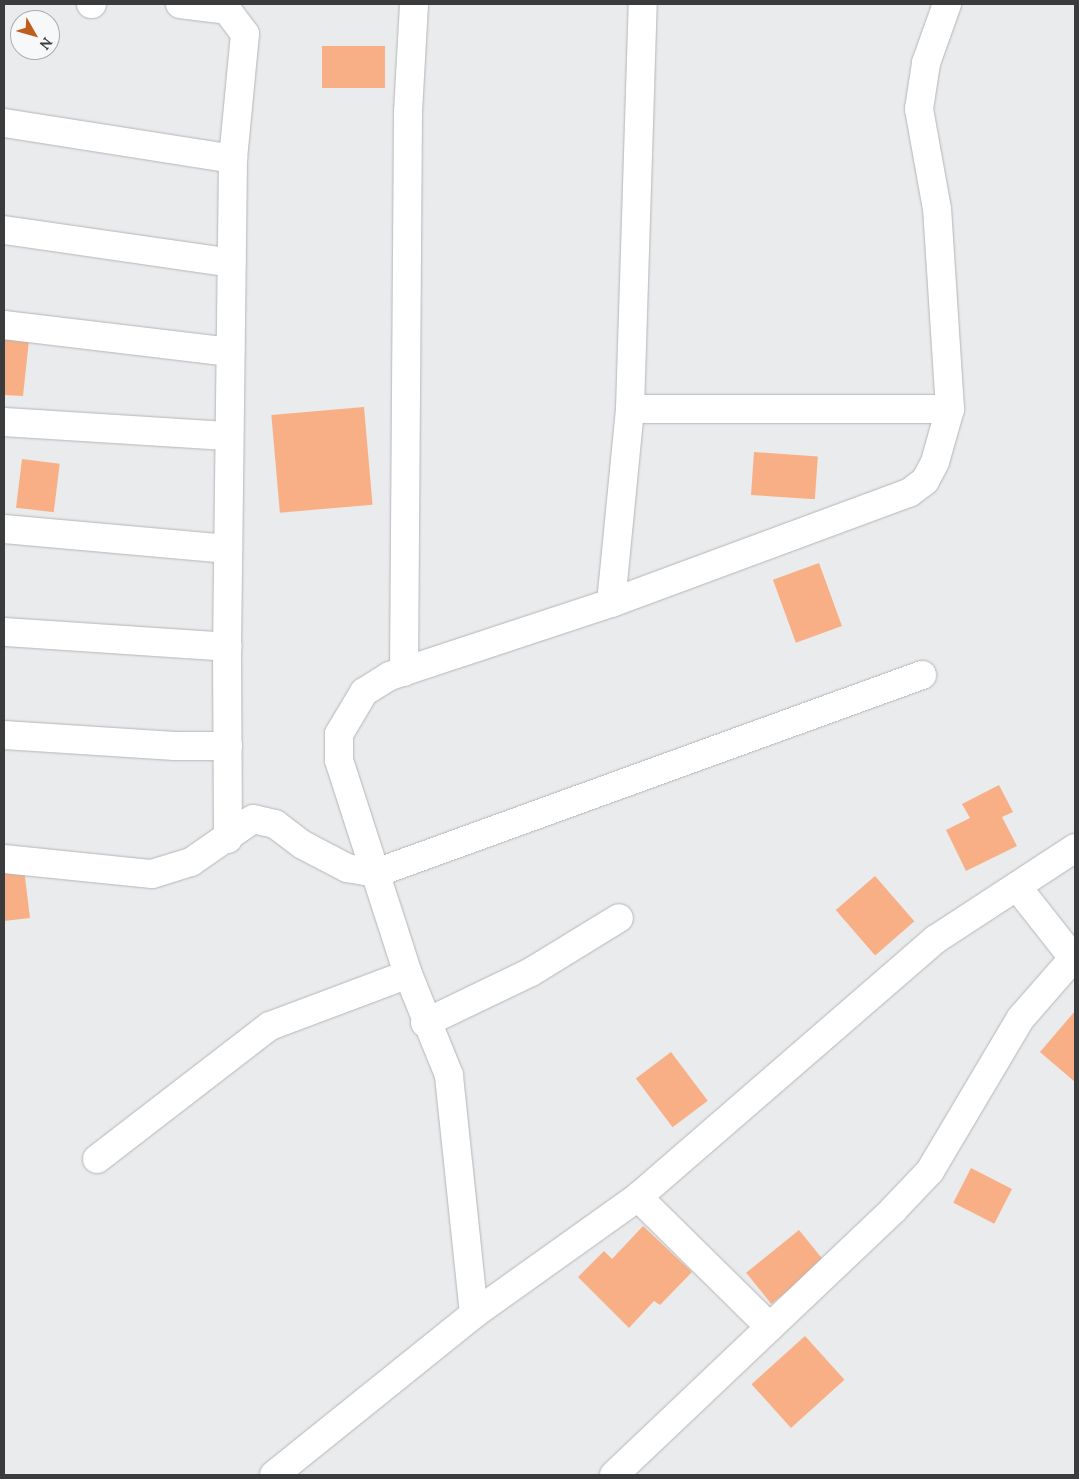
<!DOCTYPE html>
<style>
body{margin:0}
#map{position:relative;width:1079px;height:1479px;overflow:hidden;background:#eaebed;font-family:Lora,serif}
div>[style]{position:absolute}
.building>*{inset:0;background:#f8af85;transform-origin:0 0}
.roads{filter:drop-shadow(0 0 1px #b4b5b7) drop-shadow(0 0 1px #b4b5b7)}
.minor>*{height:28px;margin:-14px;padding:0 14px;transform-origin:14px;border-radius:14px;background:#fff}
span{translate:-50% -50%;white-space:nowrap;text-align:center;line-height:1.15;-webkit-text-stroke:4px #f7f8fa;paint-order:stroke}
.frame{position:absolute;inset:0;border:5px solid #3a3b3c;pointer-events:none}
.north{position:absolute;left:10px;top:10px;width:50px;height:50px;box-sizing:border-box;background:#f7f8fa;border:1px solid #abacae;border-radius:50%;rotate:128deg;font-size:14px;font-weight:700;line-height:20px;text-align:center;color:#3a3b3c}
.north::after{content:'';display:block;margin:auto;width:18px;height:22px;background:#bf5e1c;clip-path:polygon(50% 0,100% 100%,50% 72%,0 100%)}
</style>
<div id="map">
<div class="building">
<div style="left:322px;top:46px;width:63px;height:42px"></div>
<div style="clip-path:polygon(4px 328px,30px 331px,23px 396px,4px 395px)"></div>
<div style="left:364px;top:407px;width:98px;height:93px;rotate:85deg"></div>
<div style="left:754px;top:452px;width:64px;height:43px;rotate:4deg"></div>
<div style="left:22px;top:459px;width:38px;height:49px;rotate:7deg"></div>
<div style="left:819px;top:563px;width:67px;height:49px;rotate:70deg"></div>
<div style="clip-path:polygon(999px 785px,1013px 812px,1002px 817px,1017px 846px,966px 871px,946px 830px,970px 818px,962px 804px)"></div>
<div style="clip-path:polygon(24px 869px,30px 918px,4px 921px,4px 871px)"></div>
<div style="left:875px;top:876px;width:60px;height:52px;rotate:49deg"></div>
<div style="clip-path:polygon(1075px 1011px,1075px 1082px,1040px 1052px)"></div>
<div style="left:671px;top:1052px;width:61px;height:44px;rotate:53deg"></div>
<div style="left:971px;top:1168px;width:46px;height:39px;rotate:27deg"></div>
<div style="clip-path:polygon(643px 1226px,692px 1272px,660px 1305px,654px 1301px,629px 1328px,578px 1277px,604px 1251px,612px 1259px)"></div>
<div style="left:799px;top:1230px;width:40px;height:68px;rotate:51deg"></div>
<div style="left:805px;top:1336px;width:59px;height:72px;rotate:48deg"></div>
</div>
<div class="roads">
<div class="minor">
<div style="left:91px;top:4px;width:1px"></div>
<div style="left:180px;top:4px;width:47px;rotate:7.3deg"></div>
<div style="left:227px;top:10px;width:30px;rotate:53deg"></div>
<div style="left:245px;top:34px;width:126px;rotate:95.5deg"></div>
<div style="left:233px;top:159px;width:488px;rotate:90.7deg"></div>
<div style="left:227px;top:647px;width:192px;rotate:89.7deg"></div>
<div style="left:4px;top:123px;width:232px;rotate:8.9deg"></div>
<div style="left:4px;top:230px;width:230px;rotate:8.2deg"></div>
<div style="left:4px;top:325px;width:228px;rotate:6.8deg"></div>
<div style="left:630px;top:409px;width:320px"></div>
<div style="left:4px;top:422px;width:225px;rotate:3.6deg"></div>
<div style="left:4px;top:529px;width:225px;rotate:5.1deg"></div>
<div style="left:611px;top:603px;width:195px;rotate:-84.4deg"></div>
<div style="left:630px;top:409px;width:405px;rotate:-88.2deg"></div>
<div style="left:4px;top:632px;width:224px;rotate:3.8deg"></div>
<div style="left:404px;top:672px;width:560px;rotate:-89.59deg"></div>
<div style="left:408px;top:112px;width:108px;rotate:-86.8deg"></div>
<div style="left:4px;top:735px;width:171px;rotate:3.7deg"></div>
<div style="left:175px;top:746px;width:53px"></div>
<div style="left:4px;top:859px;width:149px;rotate:5.8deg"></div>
<div style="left:152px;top:874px;width:41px;rotate:-17.1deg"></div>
<div style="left:191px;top:862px;width:75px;rotate:-34.7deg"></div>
<div style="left:253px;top:819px;width:23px;rotate:13deg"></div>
<div style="left:275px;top:824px;width:35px;rotate:37deg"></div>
<div style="left:303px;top:845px;width:50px;rotate:27.6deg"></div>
<div style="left:347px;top:868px;width:29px;rotate:10deg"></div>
<div style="left:376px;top:873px;width:581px;rotate:-19.93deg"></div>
<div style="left:1018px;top:888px;width:89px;rotate:51.8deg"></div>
<div style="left:425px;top:1023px;width:118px;rotate:-25.7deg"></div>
<div style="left:531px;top:972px;width:103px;rotate:-31.5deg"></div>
<div style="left:97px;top:1159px;width:218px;rotate:-37.6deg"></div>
<div style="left:270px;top:1026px;width:147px;rotate:-20.6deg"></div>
<div style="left:638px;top:1197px;width:185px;rotate:44.6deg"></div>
<div style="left:474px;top:1314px;width:240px;rotate:-96deg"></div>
<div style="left:449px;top:1075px;width:109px;rotate:-112.1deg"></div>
<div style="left:408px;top:974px;width:225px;rotate:-107.9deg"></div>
<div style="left:339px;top:760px;width:26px;rotate:-90deg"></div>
<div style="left:339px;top:734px;width:49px;rotate:-59.2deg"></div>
<div style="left:364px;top:692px;width:31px;rotate:-32deg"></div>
<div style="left:390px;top:676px;width:233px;rotate:-18.3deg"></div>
<div style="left:611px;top:603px;width:318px;rotate:-20.3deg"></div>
<div style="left:909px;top:493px;width:20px;rotate:-37deg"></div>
<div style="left:925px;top:481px;width:21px;rotate:-62deg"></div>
<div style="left:935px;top:462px;width:55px;rotate:-74.2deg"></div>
<div style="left:950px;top:409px;width:200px;rotate:-93.7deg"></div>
<div style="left:937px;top:209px;width:102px;rotate:-100.2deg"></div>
<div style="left:919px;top:109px;width:47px;rotate:-81.3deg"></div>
<div style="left:926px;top:63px;width:63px;rotate:-70.4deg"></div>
<div style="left:274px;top:1475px;width:257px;rotate:-38.8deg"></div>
<div style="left:474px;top:1314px;width:201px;rotate:-35.5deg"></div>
<div style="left:638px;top:1197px;width:394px;rotate:-40.9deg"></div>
<div style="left:936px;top:939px;width:166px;rotate:-33.2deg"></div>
<div style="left:614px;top:1475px;width:385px;rotate:-43.5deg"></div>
<div style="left:893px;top:1210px;width:54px;rotate:-46.5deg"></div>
<div style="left:930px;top:1171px;width:178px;rotate:-59.3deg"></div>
<div style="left:1021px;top:1018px;width:82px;rotate:-48.9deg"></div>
</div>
</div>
<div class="frame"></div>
<div class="north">N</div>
</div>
